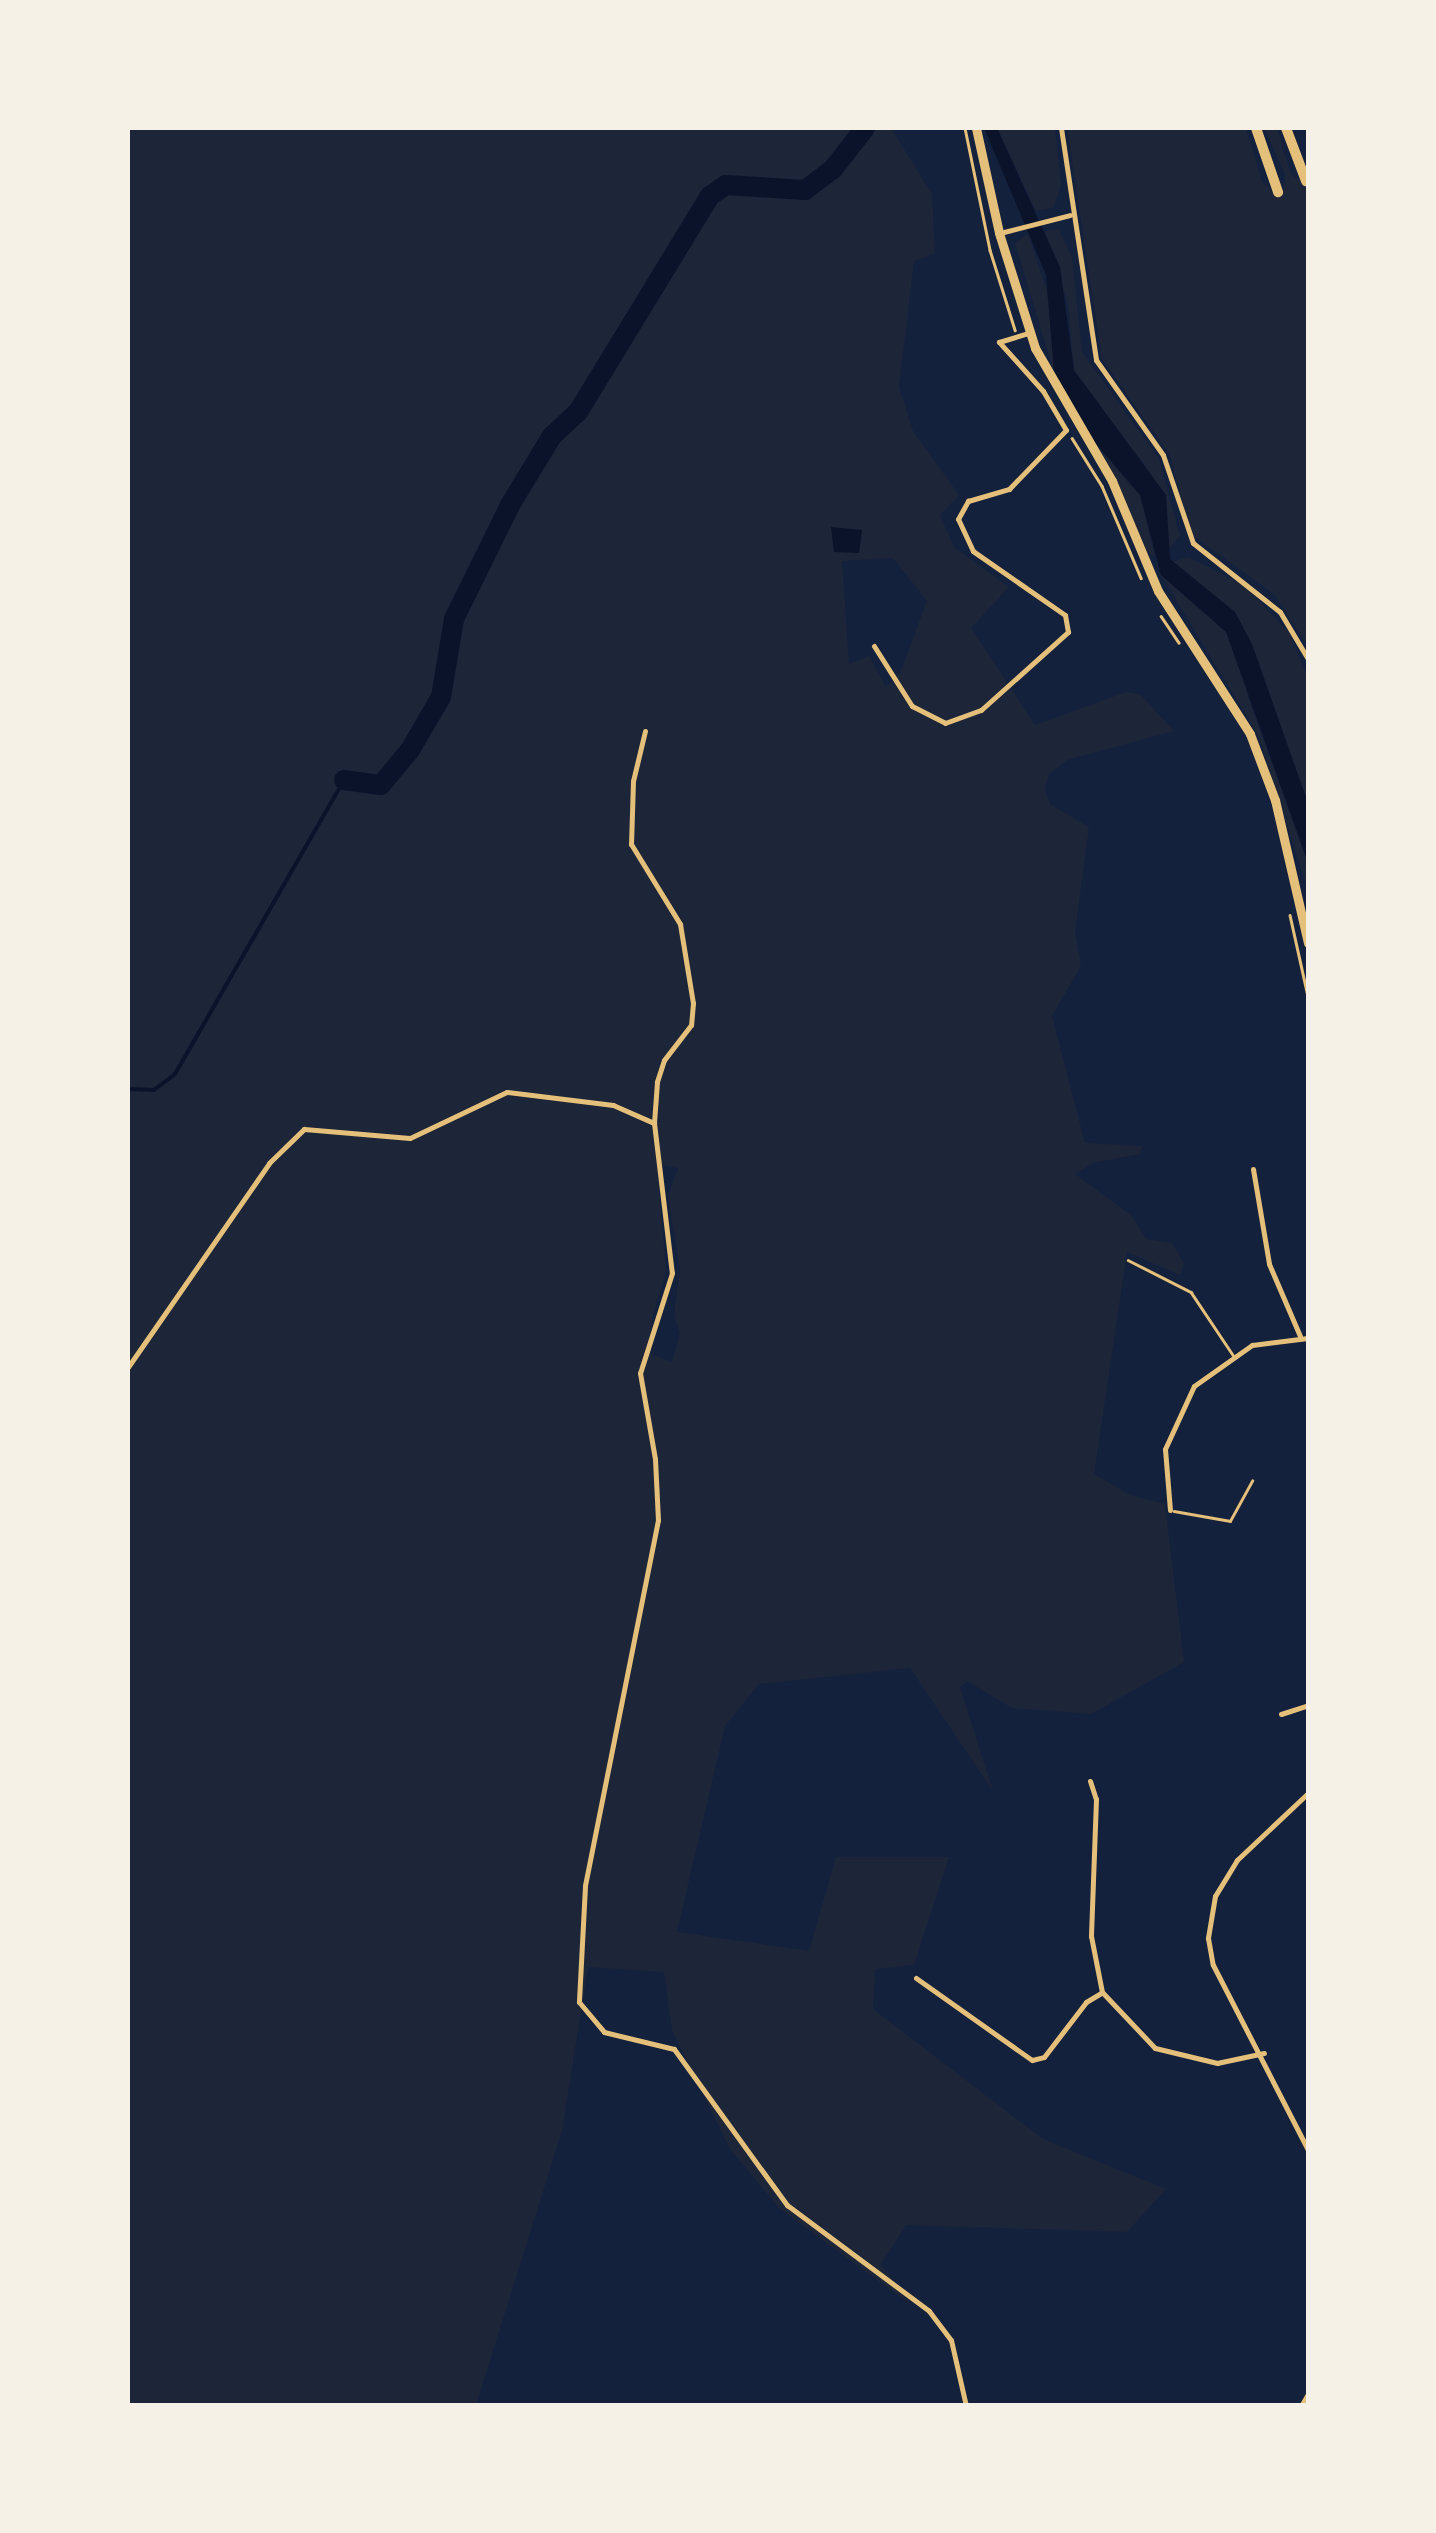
<!DOCTYPE html>
<style>
body{margin:0}
#map{position:relative;width:1436px;height:2533px;overflow:hidden;background:#14213d;font-family:"Varela Round",sans-serif}
div>[style]{position:absolute}
.green>*{inset:0;background:#1d2539}
.water>*{inset:0;background:#0b132b}
.stream>*{height:4px;margin:-2px;padding:0 2px;transform-origin:2px;border-radius:2px;background:#0b132b}
.river>*{height:20px;margin:-10px;padding:0 10px;transform-origin:10px;border-radius:10px;background:#0b132b}
.path>*{height:2.5px;margin:-1.25px;padding:0 1.25px;transform-origin:1.25px;border-radius:1.25px;background:#e5c07b}
.service>*{height:2.5px;margin:-1.25px;padding:0 1.25px;transform-origin:1.25px;border-radius:1.25px;background:#e5c07b}
.minor>*{height:5px;margin:-2.5px;padding:0 2.5px;transform-origin:2.5px;border-radius:2.5px;background:#e5c07b}
.primary>*{height:9px;margin:-4.5px;padding:0 4.5px;transform-origin:4.5px;border-radius:4.5px;background:#e5c07b}
.motorway>*{height:10px;margin:-5px;padding:0 5px;transform-origin:5px;border-radius:5px;background:#e5c07b}
span{translate:-50% -50%;white-space:nowrap;text-align:center;line-height:1.15;-webkit-text-stroke:8px #f6f1e7;paint-order:stroke}
.frame{position:absolute;inset:0;border:130px solid #f6f1e7;pointer-events:none}
</style>
<div id="map">
<div class="green">
<div style="clip-path:polygon(evenodd,128px 128px,891px 128px,932px 194px,935px 254px,914px 261px,899px 387px,913px 431px,959px 495px,940px 515px,954px 547px,1009px 587px,971px 628px,1035px 725px,1126px 692px,1141px 695px,1174px 731px,1067px 760px,1049px 774px,1045px 790px,1050px 804px,1089px 827px,1075px 932px,1081px 966px,1052px 1016px,1085px 1143px,1142px 1146px,1140px 1154px,1093px 1163px,1075px 1174px,1132px 1216px,1146px 1239px,1172px 1243px,1184px 1263px,1180px 1275px,1127px 1252px,1094px 1474px,1130px 1495px,1165px 1504px,1184px 1662px,1091px 1714px,1012px 1708px,967px 1681px,960px 1687px,993px 1791px,910px 1668px,759px 1684px,725px 1726px,677px 1932px,809px 1951px,836px 1857px,949px 1857px,914px 1965px,875px 1969px,873px 2009px,1043px 2139px,1166px 2189px,1127px 2232px,906px 2225px,881px 2264px,910px 2304px,779px 2208px,730px 2149px,672px 2030px,664px 1972px,588px 1967px,562px 2131px,476px 2405px,128px 2405px,128px 128px,893px 558px,927px 601px,900px 673px,886px 687px,869px 656px,849px 664px,842px 561px,893px 558px,128px 128px,657px 1164px,678px 1168px,668px 1196px,680px 1269px,674px 1316px,680px 1333px,672px 1362px,651px 1354px,652px 1319px,666px 1271px,657px 1164px)"></div>
<div style="clip-path:polygon(997px 128px,1055px 128px,1061px 186px,1053px 208px,1036px 211px)"></div>
<div style="clip-path:polygon(1067px 128px,1246px 128px,1262px 182px,1276px 194px,1284px 190px,1285px 174px,1264px 128px,1277px 128px,1291px 175px,1308px 184px,1308px 647px,1275px 595px,1191px 534px,1170px 455px,1102px 359px)"></div>
<div style="clip-path:polygon(1059px 229px,1072px 258px,1082px 352px,1159px 459px,1180px 536px,1168px 550px,1167px 518px,1144px 462px,1117px 437px,1074px 370px,1068px 304px,1045px 231px)"></div>
<div style="clip-path:polygon(1028px 234px,1053px 309px,1054px 373px,1015px 243px)"></div>
<div style="clip-path:polygon(1096px 444px,1140px 495px,1155px 557px,1148px 553px)"></div>
<div style="clip-path:polygon(1189px 557px,1245px 586px,1290px 634px,1308px 678px,1308px 803px,1241px 622px,1172px 562px)"></div>
<div style="clip-path:polygon(1161px 575px,1226px 632px,1244px 668px,1248px 697px,1308px 863px,1308px 890px,1258px 735px)"></div>
</div>
<div class="water">
<div style="clip-path:polygon(984px 128px,997px 128px,1060px 267px,1074px 370px,1166px 495px,1170px 559px,1235px 612px,1252px 644px,1308px 803px,1308px 863px,1226px 632px,1161px 575px,1140px 495px,1096px 444px,1054px 373px,1046px 275px)"></div>
<div style="clip-path:polygon(831px 527px,862px 530px,859px 553px,834px 552px)"></div>
</div>
<div class="stream">
<div style="left:128px;top:1089px;width:26px;rotate:2deg"></div>
<div style="left:154px;top:1090px;width:26px;rotate:-37deg"></div>
<div style="left:175px;top:1074px;width:339px;rotate:-60.1deg"></div>
</div>
<div class="river">
<div style="left:344px;top:780px;width:37px;rotate:8deg"></div>
<div style="left:381px;top:785px;width:45px;rotate:-50.4deg"></div>
<div style="left:410px;top:750px;width:61px;rotate:-59.7deg"></div>
<div style="left:441px;top:697px;width:79px;rotate:-80.5deg"></div>
<div style="left:454px;top:619px;width:127px;rotate:-63.8deg"></div>
<div style="left:510px;top:505px;width:81px;rotate:-58.7deg"></div>
<div style="left:552px;top:436px;width:35px;rotate:-43deg"></div>
<div style="left:578px;top:412px;width:253px;rotate:-58.6deg"></div>
<div style="left:710px;top:196px;width:19px;rotate:-35deg"></div>
<div style="left:726px;top:185px;width:79px;rotate:3.6deg"></div>
<div style="left:805px;top:190px;width:35px;rotate:-37deg"></div>
<div style="left:833px;top:169px;width:52px;rotate:-52deg"></div>
</div>
<div class="path">
<div style="left:965px;top:128px;width:125px;rotate:78.4deg"></div>
<div style="left:990px;top:250px;width:84px;rotate:72.6deg"></div>
<div style="left:1072px;top:438px;width:57px;rotate:58deg"></div>
<div style="left:1102px;top:486px;width:100px;rotate:67deg"></div>
<div style="left:1161px;top:616px;width:32px;rotate:56deg"></div>
<div style="left:1290px;top:915px;width:83px;rotate:77.5deg"></div>
</div>
<div class="service">
<div style="left:1128px;top:1260px;width:71px;rotate:26.9deg"></div>
<div style="left:1191px;top:1292px;width:76px;rotate:56.3deg"></div>
<div style="left:1174px;top:1511px;width:57px;rotate:10.1deg"></div>
<div style="left:1230px;top:1521px;width:46px;rotate:-61.2deg"></div>
</div>
<div class="minor">
<div style="left:1061px;top:128px;width:235px;rotate:81.4deg"></div>
<div style="left:1096px;top:360px;width:116px;rotate:54.8deg"></div>
<div style="left:1163px;top:455px;width:93px;rotate:71.2deg"></div>
<div style="left:1193px;top:543px;width:111px;rotate:38.4deg"></div>
<div style="left:1280px;top:612px;width:55px;rotate:59.2deg"></div>
<div style="left:1000px;top:233px;width:72px;rotate:-14.4deg"></div>
<div style="left:874px;top:646px;width:71px;rotate:57.7deg"></div>
<div style="left:912px;top:706px;width:37px;rotate:27deg"></div>
<div style="left:945px;top:723px;width:38px;rotate:-20deg"></div>
<div style="left:981px;top:710px;width:117px;rotate:-41.9deg"></div>
<div style="left:1068px;top:632px;width:17px;rotate:-100deg"></div>
<div style="left:1065px;top:615px;width:112px;rotate:-145.2deg"></div>
<div style="left:973px;top:551px;width:35px;rotate:-115deg"></div>
<div style="left:958px;top:519px;width:21px;rotate:-61deg"></div>
<div style="left:968px;top:501px;width:43px;rotate:-16.3deg"></div>
<div style="left:1009px;top:489px;width:82px;rotate:-46deg"></div>
<div style="left:1066px;top:430px;width:45px;rotate:-120.5deg"></div>
<div style="left:1043px;top:391px;width:66px;rotate:-131.9deg"></div>
<div style="left:999px;top:342px;width:31px;rotate:-17deg"></div>
<div style="left:645px;top:731px;width:51px;rotate:103.5deg"></div>
<div style="left:633px;top:781px;width:63px;rotate:91.8deg"></div>
<div style="left:631px;top:844px;width:94px;rotate:58.5deg"></div>
<div style="left:680px;top:924px;width:80px;rotate:80.7deg"></div>
<div style="left:693px;top:1003px;width:22px;rotate:95deg"></div>
<div style="left:691px;top:1025px;width:44px;rotate:127.6deg"></div>
<div style="left:664px;top:1060px;width:23px;rotate:108deg"></div>
<div style="left:657px;top:1082px;width:41px;rotate:94.2deg"></div>
<div style="left:654px;top:1123px;width:151px;rotate:83.2deg"></div>
<div style="left:672px;top:1273px;width:105px;rotate:107.7deg"></div>
<div style="left:640px;top:1373px;width:87px;rotate:80.1deg"></div>
<div style="left:655px;top:1459px;width:61px;rotate:87.2deg"></div>
<div style="left:658px;top:1520px;width:373px;rotate:101.3deg"></div>
<div style="left:585px;top:1886px;width:116px;rotate:93deg"></div>
<div style="left:579px;top:2002px;width:39px;rotate:50deg"></div>
<div style="left:604px;top:2032px;width:72px;rotate:13.7deg"></div>
<div style="left:674px;top:2049px;width:193px;rotate:54.1deg"></div>
<div style="left:787px;top:2205px;width:177px;rotate:36.7deg"></div>
<div style="left:929px;top:2311px;width:36px;rotate:53deg"></div>
<div style="left:951px;top:2340px;width:68px;rotate:77.2deg"></div>
<div style="left:1253px;top:1169px;width:96px;rotate:80.4deg"></div>
<div style="left:1269px;top:1264px;width:78px;rotate:66.7deg"></div>
<div style="left:128px;top:1367px;width:248px;rotate:-55.3deg"></div>
<div style="left:269px;top:1163px;width:49px;rotate:-44.2deg"></div>
<div style="left:304px;top:1129px;width:106px;rotate:4.9deg"></div>
<div style="left:410px;top:1138px;width:107px;rotate:-25.4deg"></div>
<div style="left:507px;top:1092px;width:107px;rotate:7deg"></div>
<div style="left:613px;top:1105px;width:45px;rotate:23.7deg"></div>
<div style="left:1170px;top:1510px;width:61px;rotate:-94.7deg"></div>
<div style="left:1165px;top:1449px;width:69px;rotate:-65.3deg"></div>
<div style="left:1194px;top:1386px;width:71px;rotate:-35.3deg"></div>
<div style="left:1252px;top:1345px;width:56px;rotate:-7.1deg"></div>
<div style="left:1281px;top:1714px;width:28px;rotate:-18deg"></div>
<div style="left:1090px;top:1781px;width:19px;rotate:72deg"></div>
<div style="left:1096px;top:1799px;width:137px;rotate:92.1deg"></div>
<div style="left:1091px;top:1936px;width:57px;rotate:78.9deg"></div>
<div style="left:1102px;top:1992px;width:77px;rotate:46.6deg"></div>
<div style="left:1155px;top:2048px;width:64px;rotate:13.6deg"></div>
<div style="left:1217px;top:2063px;width:48px;rotate:-12deg"></div>
<div style="left:1308px;top:1793px;width:98px;rotate:136.7deg"></div>
<div style="left:1237px;top:1860px;width:42px;rotate:121.4deg"></div>
<div style="left:1215px;top:1896px;width:43px;rotate:99.5deg"></div>
<div style="left:1208px;top:1938px;width:27px;rotate:80deg"></div>
<div style="left:1213px;top:1965px;width:208px;rotate:62.8deg"></div>
<div style="left:916px;top:1978px;width:142px;rotate:35.3deg"></div>
<div style="left:1032px;top:2060px;width:12px;rotate:-14deg"></div>
<div style="left:1044px;top:2057px;width:69px;rotate:-52.6deg"></div>
<div style="left:1086px;top:2002px;width:17px;rotate:-31deg"></div>
<div style="left:1301px;top:2406px;width:14px;rotate:-60deg"></div>
</div>
<div class="primary">
<div style="left:976px;top:128px;width:107px;rotate:77.6deg"></div>
<div style="left:999px;top:233px;width:121px;rotate:72.6deg"></div>
<div style="left:1035px;top:348px;width:154px;rotate:59.9deg"></div>
<div style="left:1112px;top:481px;width:119px;rotate:67.3deg"></div>
<div style="left:1158px;top:591px;width:170px;rotate:57.2deg"></div>
<div style="left:1250px;top:734px;width:71px;rotate:69.3deg"></div>
<div style="left:1275px;top:800px;width:147px;rotate:77deg"></div>
</div>
<div class="motorway">
<div style="left:1256px;top:128px;width:68px;rotate:71deg"></div>
<div style="left:1286px;top:128px;width:57px;rotate:69.3deg"></div>
</div>
<div class="frame"></div>
</div>
